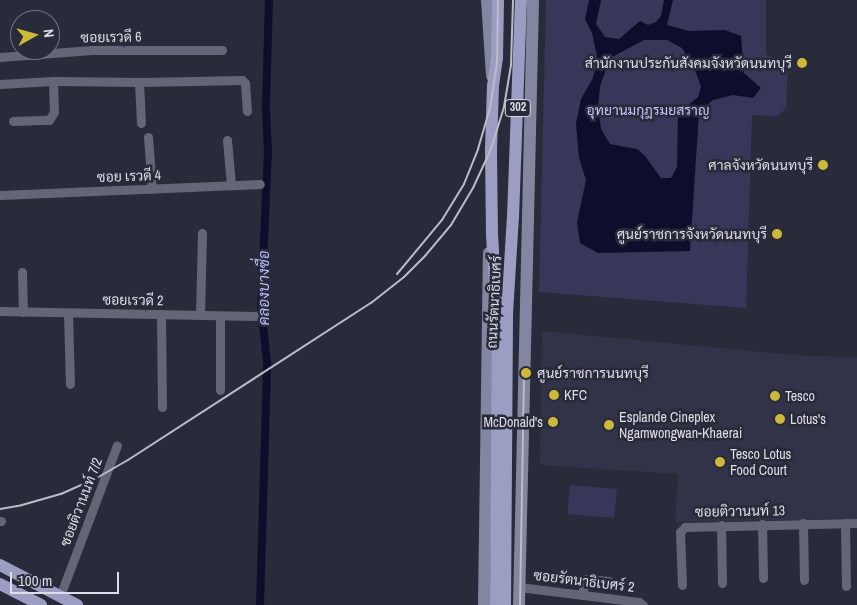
<!DOCTYPE html>
<meta charset="utf-8">
<style>
body{margin:0}
#map{position:relative;width:857px;height:605px;overflow:hidden;background:#292b3a;font-family:"Archivo Narrow",Sarabun,sans-serif}
div>[style]{position:absolute}
.built>*{inset:0;background:#323348}
.green>*{inset:0;background:#363759;transform-origin:0 0}
.water>*{inset:0;background:#0e0d2c}
.canal>*{height:8px;margin:-4px;padding:0 4px;transform-origin:4px;border-radius:4px;background:#0e0d2c}
.street>*{height:9px;margin:-4.5px;padding:0 4.5px;transform-origin:4.5px;border-radius:4.5px;background:#646677}
.secondary>*{height:12px;margin:-6px;padding:0 6px;transform-origin:6px;border-radius:6px;background:#8386a1}
.primary>*{height:12px;margin:-6px;padding:0 6px;transform-origin:6px;border-radius:6px;background:#9b9ec2}
.rail>*{height:2px;margin:-1px;padding:0 1px;transform-origin:1px;border-radius:1px;background:#bbbcc7}
.dots>*{width:14px;height:14px;translate:-50% -50%;box-sizing:border-box;border:2px solid #292b3a;border-radius:50%}
span{translate:-50% -50%;white-space:nowrap;text-align:center;line-height:1.15;-webkit-text-stroke:5px #292b3a;paint-order:stroke}
.shield-label span{padding:1px 4px;background:#292b3a;border:1px solid;border-radius:4px;-webkit-text-stroke-width:0}
.shield-label{font-size:12px;color:#dddee8;font-weight:700}
.street-label{font-size:14px;color:#dddee8}
.poi-label{font-size:14px;color:#dddee8}
.right{translate:-100% -50%;text-align:right}
.left{translate:0 -50%;text-align:left}
.park-label{font-size:14px;color:#c2c6fa}
.water-label{font-size:15px;color:#b8bdfd;font-style:italic}
.north{position:absolute;left:10px;top:10px;width:50px;height:50px;box-sizing:border-box;background:#292b3a;border:1px solid #717380;border-radius:50%;rotate:83deg;font-size:14px;font-weight:700;line-height:20px;text-align:center;color:#dddee8}
.north::after{content:'';display:block;margin:auto;width:18px;height:22px;background:#ccb939;clip-path:polygon(50% 0,100% 100%,50% 72%,0 100%)}
.scale{position:absolute;left:10px;top:572px;width:109px;height:22px;box-sizing:border-box;border:2px solid #dddee8;border-top:0;padding-left:6px;font-size:15px;line-height:18px;white-space:nowrap;color:#dddee8;-webkit-text-stroke:4px #292b3a;paint-order:stroke}
</style>
<div id="map">
<div class="built">
<div style="clip-path:polygon(542px 331px,804px 356px,857px 357px,857px 519px,675px 522px,678px 474px,540px 465px)"></div>
</div>
<div class="green">
<div style="clip-path:polygon(546px 0,766px 0,766px 54px,788px 65px,786px 108px,778px 116px,752px 115px,746px 308px,539px 292px)"></div>
<div style="left:570px;top:485px;width:47px;height:29px;rotate:5deg"></div>
</div>
<div class="water">
<div style="clip-path:polygon(evenodd,589px 0,601px 0,596px 24px,605px 37px,619px 39px,640px 21px,648px 25px,656px 22px,661px 16px,664px 0,673px 0,667px 25px,689px 31px,725px 30px,741px 36px,744px 73px,761px 88px,753px 98px,733px 95px,713px 100px,699px 112px,690px 251px,598px 253px,580px 243px,577px 222px,586px 180px,579px 158px,576px 124px,581px 99px,592px 80px,598px 61px,592px 33px,585px 19px,589px 0,644px 40px,667px 40px,682px 48px,694px 67px,701px 87px,698px 97px,678px 114px,677px 167px,671px 178px,661px 178px,645px 156px,637px 149px,610px 144px,601px 129px,598px 108px,600px 86px,610px 58px,644px 40px)"></div>
</div>
<div class="canal">
<div style="left:260px;top:605px;width:243px;rotate:-88.3deg"></div>
<div style="left:267px;top:362px;width:56px;rotate:-96.1deg"></div>
<div style="left:261px;top:306px;width:154px;rotate:-87.4deg"></div>
<div style="left:268px;top:152px;width:46px;rotate:-92.5deg"></div>
<div style="left:266px;top:106px;width:106px;rotate:-88.4deg"></div>
</div>
<div class="street">
<div style="left:0;top:57px;width:92px;rotate:-4.4deg"></div>
<div style="left:92px;top:50px;width:130px"></div>
<div style="left:139px;top:82px;width:41px;rotate:87.2deg"></div>
<div style="left:0;top:84px;width:53px;rotate:-3.2deg"></div>
<div style="left:53px;top:81px;width:90px;rotate:0.6deg"></div>
<div style="left:143px;top:82px;width:99px;rotate:-1.2deg"></div>
<div style="left:242px;top:80px;width:4px;rotate:45deg"></div>
<div style="left:245px;top:83px;width:28px;rotate:86deg"></div>
<div style="left:13px;top:121px;width:36px;rotate:-2deg"></div>
<div style="left:49px;top:120px;width:9px;rotate:-58deg"></div>
<div style="left:54px;top:112px;width:31px;rotate:-92deg"></div>
<div style="left:148px;top:137px;width:52px;rotate:85.6deg"></div>
<div style="left:227px;top:140px;width:45px;rotate:84.9deg"></div>
<div style="left:0;top:195px;width:260px;rotate:-2.4deg"></div>
<div style="left:22px;top:272px;width:40px;rotate:88.6deg"></div>
<div style="left:0;top:311px;width:265px;rotate:1.1deg"></div>
<div style="left:68px;top:313px;width:71px;rotate:88.4deg"></div>
<div style="left:161px;top:314px;width:93px;rotate:89.4deg"></div>
<div style="left:200px;top:315px;width:82px;rotate:-88.6deg"></div>
<div style="left:220px;top:316px;width:74px;rotate:90deg"></div>
<div style="left:0;top:521px;width:1px"></div>
<div style="left:803px;top:523px;width:57px;rotate:89deg"></div>
<div style="left:845px;top:523px;width:63px;rotate:89.1deg"></div>
<div style="left:762px;top:524px;width:54px;rotate:88.9deg"></div>
<div style="left:721px;top:525px;width:58px;rotate:89deg"></div>
<div style="left:682px;top:585px;width:53px;rotate:-92.2deg"></div>
<div style="left:680px;top:532px;width:7px;rotate:-45deg"></div>
<div style="left:685px;top:527px;width:172px;rotate:-1.3deg"></div>
<div style="left:519px;top:587px;width:121px;rotate:7.1deg"></div>
<div style="left:639px;top:602px;width:5px;rotate:37deg"></div>
<div style="left:582px;top:595px;width:16px;rotate:-79deg"></div>
<div style="left:585px;top:579px;width:24px;rotate:5deg"></div>
<div style="left:60px;top:596px;width:161px;rotate:-69.3deg"></div>
</div>
<div class="secondary">
<div style="left:487px;top:0;width:76px;rotate:86.2deg"></div>
<div style="left:484px;top:605px;width:352px;rotate:-89.2deg"></div>
<div style="left:519px;top:605px;width:605px;rotate:-88.67deg"></div>
</div>
<div class="primary">
<div style="left:0;top:565px;width:87px;rotate:27.5deg"></div>
<div style="left:0;top:584px;width:46px;rotate:27.1deg"></div>
<div style="left:496px;top:605px;width:270px;rotate:-89.6deg"></div>
<div style="left:498px;top:335px;width:100px;rotate:-93.4deg"></div>
<div style="left:492px;top:235px;width:86px;rotate:-90.7deg"></div>
<div style="left:491px;top:149px;width:63px;rotate:-88.2deg"></div>
<div style="left:493px;top:86px;width:28px;rotate:-82deg"></div>
<div style="left:497px;top:58px;width:58px;rotate:-89deg"></div>
<div style="left:505px;top:605px;width:291px;rotate:-89.6deg"></div>
<div style="left:507px;top:314px;width:97px;rotate:-86.5deg"></div>
<div style="left:513px;top:217px;width:217px;rotate:-87.9deg"></div>
</div>
<div class="rail">
<div style="left:397px;top:274px;width:70px;rotate:-50.2deg"></div>
<div style="left:442px;top:220px;width:42px;rotate:-58.6deg"></div>
<div style="left:464px;top:184px;width:38px;rotate:-68deg"></div>
<div style="left:478px;top:149px;width:43px;rotate:-73.7deg"></div>
<div style="left:490px;top:108px;width:46px;rotate:-81.2deg"></div>
<div style="left:497px;top:63px;width:63px;rotate:-89.1deg"></div>
<div style="left:0;top:509px;width:22px;rotate:-10deg"></div>
<div style="left:22px;top:505px;width:41px;rotate:-15.8deg"></div>
<div style="left:61px;top:494px;width:37px;rotate:-24deg"></div>
<div style="left:95px;top:479px;width:38px;rotate:-30deg"></div>
<div style="left:128px;top:460px;width:289px;rotate:-32.9deg"></div>
<div style="left:371px;top:303px;width:42px;rotate:-38.2deg"></div>
<div style="left:404px;top:277px;width:30px;rotate:-45deg"></div>
<div style="left:425px;top:256px;width:40px;rotate:-50deg"></div>
<div style="left:451px;top:225px;width:43px;rotate:-59.3deg"></div>
<div style="left:473px;top:188px;width:43px;rotate:-65.2deg"></div>
<div style="left:491px;top:149px;width:44px;rotate:-72.8deg"></div>
<div style="left:504px;top:107px;width:43px;rotate:-80.5deg"></div>
<div style="left:511px;top:65px;width:65px;rotate:-88.2deg"></div>
<div style="left:520px;top:605px;width:232px;rotate:-89deg"></div>
</div>
<div class="dots">
<div style="left:802px;top:63px;background:#ccb939"></div>
<div style="left:823px;top:165px;background:#ccb939"></div>
<div style="left:777px;top:234px;background:#ccb939"></div>
<div style="left:526px;top:373px;background:#ccb939"></div>
<div style="left:554px;top:395px;background:#ccb939"></div>
<div style="left:775px;top:396px;background:#ccb939"></div>
<div style="left:780px;top:419px;background:#ccb939"></div>
<div style="left:553px;top:422px;background:#ccb939"></div>
<div style="left:609px;top:425px;background:#ccb939"></div>
<div style="left:720px;top:462px;background:#ccb939"></div>
</div>
<div class="shield-label">
<span style="left:518px;top:108px">302</span>
</div>
<div class="street-label">
<span style="left:111px;top:37px;rotate:-1deg">ซอยเรวดี 6</span>
<span style="left:129px;top:176px;rotate:-2deg">ซอย เรวดี 4</span>
<span style="left:133px;top:300px;rotate:1deg">ซอยเรวดี 2</span>
<span style="left:494px;top:302px;rotate:-87deg">ถนนรัตนาธิเบศร์</span>
<span style="left:81px;top:502px;rotate:-69deg">ซอยติวานนท์ 7/2</span>
<span style="left:740px;top:511px;rotate:-1deg">ซอยติวานนท์ 13</span>
<span style="left:584px;top:581px;rotate:7deg">ซอยรัตนาธิเบศร์ 2</span>
</div>
<div class="poi-label">
<span class="right" style="left:792px;top:63px">สำนักงานประกันสังคมจังหวัดนนทบุรี</span>
<span class="right" style="left:813px;top:165px">ศาลจังหวัดนนทบุรี</span>
<span class="right" style="left:767px;top:234px">ศูนย์ราชการจังหวัดนนทบุรี</span>
<span class="left" style="left:537px;top:373px">ศูนย์ราชการนนทบุรี</span>
<span class="left" style="left:564px;top:395px">KFC</span>
<span class="left" style="left:785px;top:396px">Tesco</span>
<span class="left" style="left:619px;top:425px">Esplande Cineplex<br>Ngamwongwan-Khaerai</span>
<span class="left" style="left:790px;top:419px">Lotus's</span>
<span class="right" style="left:543px;top:422px">McDonald's</span>
<span class="left" style="left:730px;top:462px">Tesco Lotus<br>Food Court</span>
</div>
<div class="park-label">
<span style="left:648px;top:110px">อุทยานมกุฎรมยสราญ</span>
</div>
<div class="water-label">
<span style="left:264px;top:288px;rotate:-90deg">คลองบางซื่อ</span>
</div>
<div class="north">N</div>
<div class="scale">100 m</div>
</div>
